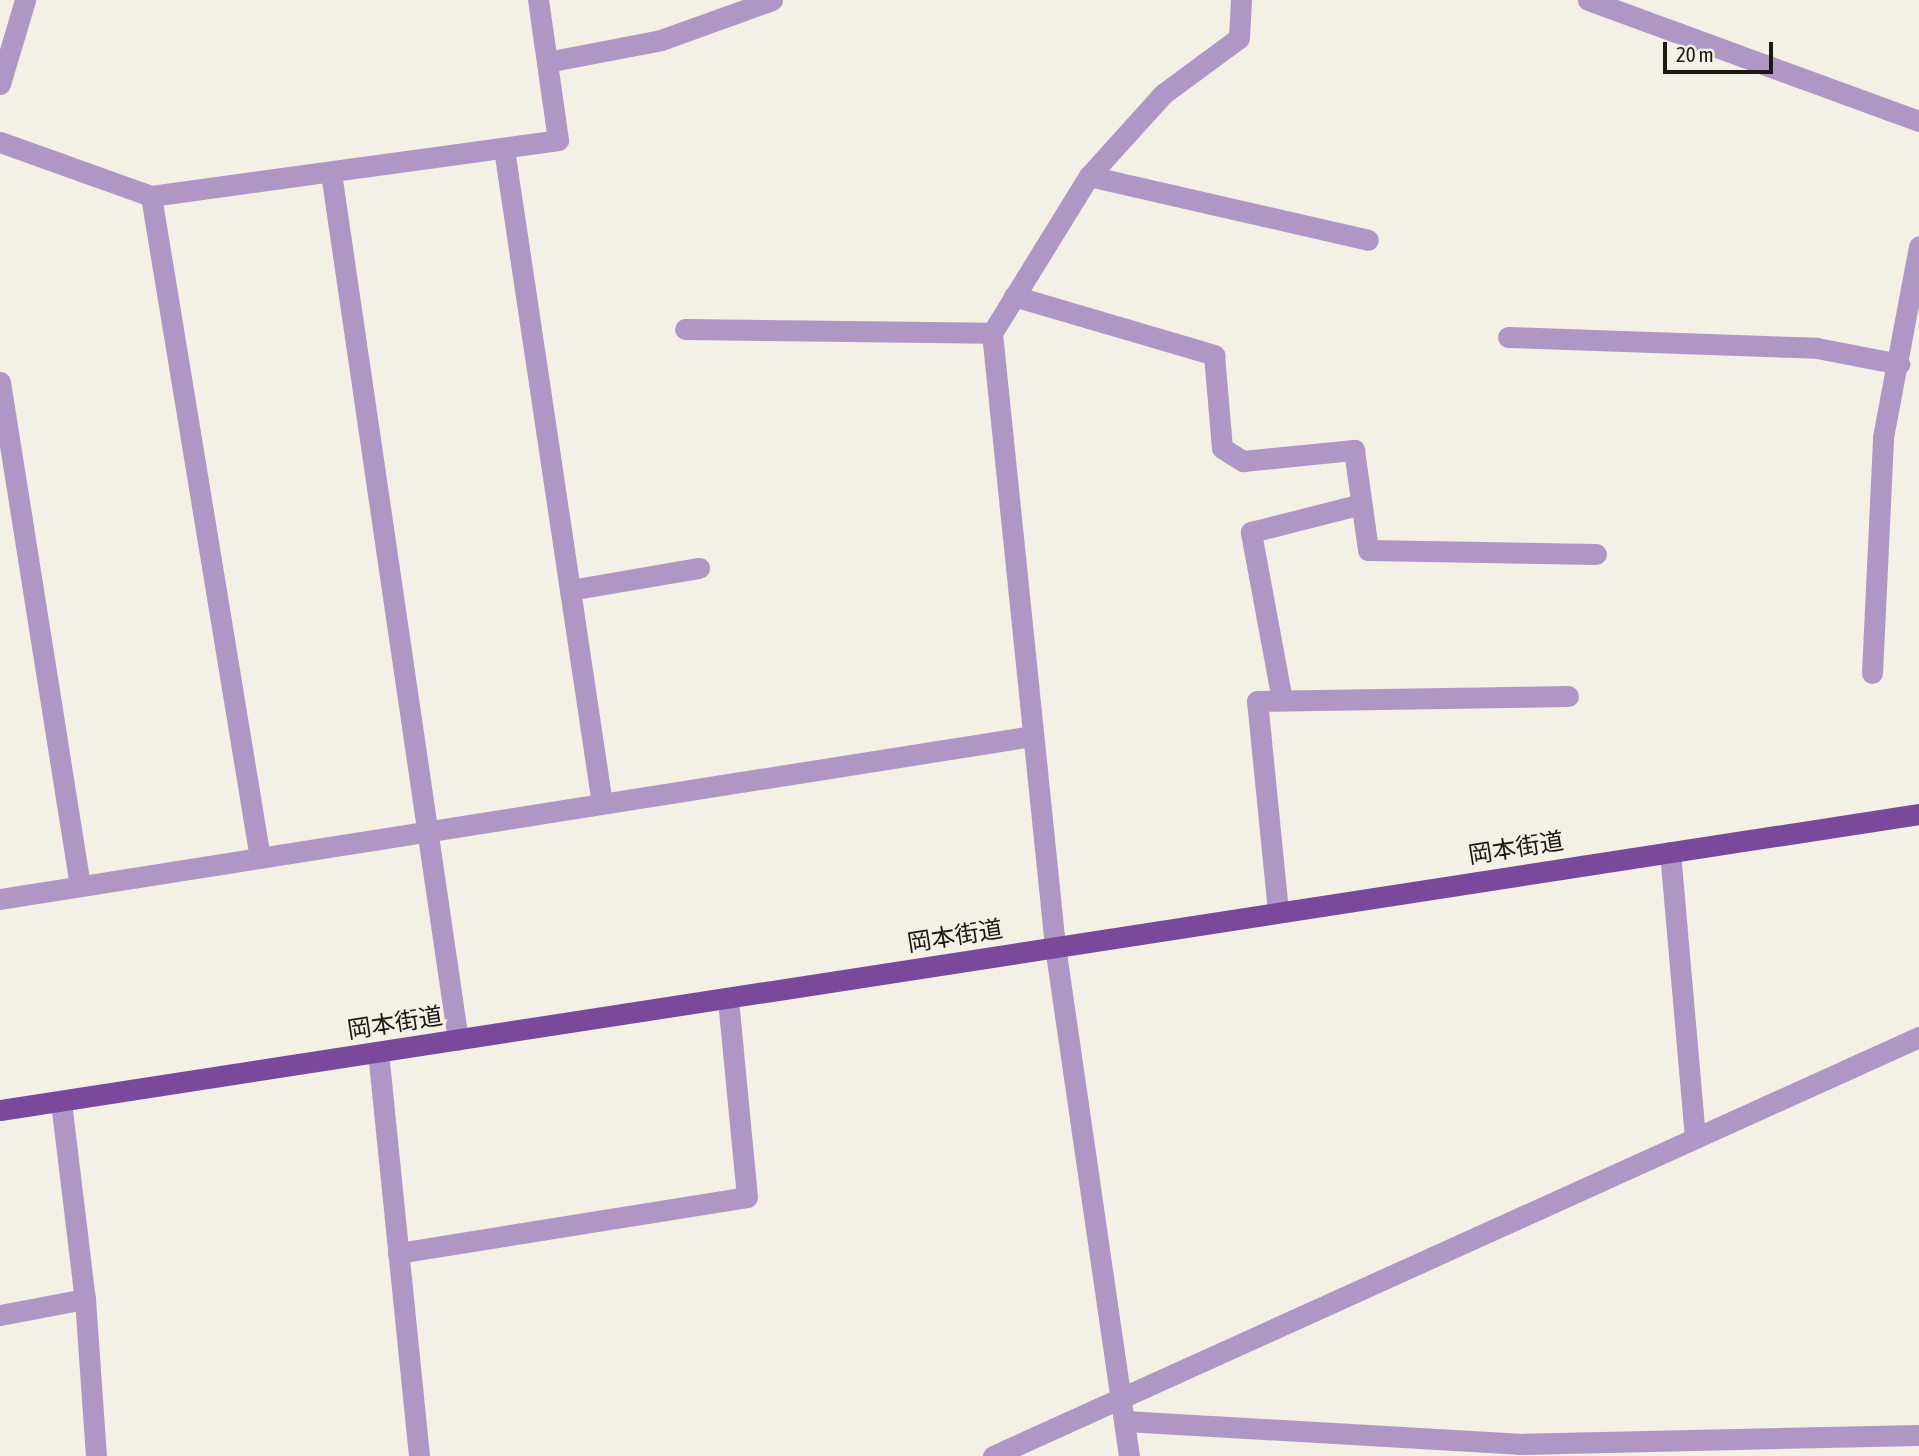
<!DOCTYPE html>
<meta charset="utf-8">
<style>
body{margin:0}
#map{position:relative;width:1919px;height:1456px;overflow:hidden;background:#f3f0e5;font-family:"Asap Condensed","Noto Sans JP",sans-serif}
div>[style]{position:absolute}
.minor>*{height:21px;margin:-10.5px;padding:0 10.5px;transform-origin:10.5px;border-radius:10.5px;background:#b096c5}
.major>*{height:21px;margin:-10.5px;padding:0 10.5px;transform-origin:10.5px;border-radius:10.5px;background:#7a499c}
span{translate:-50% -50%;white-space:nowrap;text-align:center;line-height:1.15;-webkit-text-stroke:6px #f3f0e5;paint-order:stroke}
.street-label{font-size:24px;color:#1a1915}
.scale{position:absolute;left:1663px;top:42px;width:110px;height:32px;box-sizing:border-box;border:4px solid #1a1915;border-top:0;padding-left:9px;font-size:21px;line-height:24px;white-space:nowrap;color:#1a1915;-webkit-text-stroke:5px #f3f0e5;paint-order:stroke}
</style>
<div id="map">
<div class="minor">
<div style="left:1588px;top:0;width:352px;rotate:20.1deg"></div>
<div style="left:547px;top:62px;width:116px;rotate:-10.9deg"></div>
<div style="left:661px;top:40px;width:118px;rotate:-19.8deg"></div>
<div style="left:0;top:84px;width:88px;rotate:-73.4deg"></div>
<div style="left:0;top:142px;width:160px;rotate:19.7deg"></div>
<div style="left:151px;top:196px;width:411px;rotate:-7.8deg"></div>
<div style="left:558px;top:140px;width:141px;rotate:-98.1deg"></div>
<div style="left:504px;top:149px;width:662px;rotate:81.49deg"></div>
<div style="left:331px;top:173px;width:876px;rotate:81.67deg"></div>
<div style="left:1089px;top:176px;width:286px;rotate:12.9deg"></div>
<div style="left:151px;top:196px;width:671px;rotate:80.65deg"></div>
<div style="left:1014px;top:296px;width:209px;rotate:16.4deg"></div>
<div style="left:1214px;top:355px;width:93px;rotate:85.1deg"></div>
<div style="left:1222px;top:448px;width:25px;rotate:32deg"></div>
<div style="left:1243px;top:461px;width:112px;rotate:-5.7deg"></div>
<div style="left:1354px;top:450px;width:101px;rotate:82deg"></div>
<div style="left:1368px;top:550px;width:228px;rotate:1deg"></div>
<div style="left:685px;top:329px;width:307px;rotate:0.7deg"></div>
<div style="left:1508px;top:337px;width:309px;rotate:2deg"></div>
<div style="left:1817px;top:348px;width:84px;rotate:11deg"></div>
<div style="left:0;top:382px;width:510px;rotate:80.98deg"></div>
<div style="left:570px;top:590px;width:131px;rotate:-9.7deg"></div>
<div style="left:1872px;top:673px;width:236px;rotate:-87.3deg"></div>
<div style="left:1883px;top:437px;width:194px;rotate:-79.3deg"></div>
<div style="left:1282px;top:700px;width:171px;rotate:-100.5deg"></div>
<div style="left:1251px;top:532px;width:114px;rotate:-14.2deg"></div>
<div style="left:1670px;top:852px;width:287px;rotate:85deg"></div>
<div style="left:0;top:899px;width:1046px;rotate:-8.97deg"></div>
<div style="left:1278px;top:911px;width:211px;rotate:-95.7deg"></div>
<div style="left:1257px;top:701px;width:311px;rotate:-0.9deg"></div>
<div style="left:378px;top:1052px;width:406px;rotate:84.2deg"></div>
<div style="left:61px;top:1102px;width:198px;rotate:83.1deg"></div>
<div style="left:85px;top:1299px;width:157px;rotate:86deg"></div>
<div style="left:398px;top:1253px;width:353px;rotate:-9.1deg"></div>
<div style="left:747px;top:1197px;width:198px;rotate:-95.5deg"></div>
<div style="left:0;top:1315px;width:86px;rotate:-10.7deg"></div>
<div style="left:1125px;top:1421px;width:394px;rotate:3.3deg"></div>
<div style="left:1518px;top:1444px;width:401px;rotate:-1.3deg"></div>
<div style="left:993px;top:1456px;width:1016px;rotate:-24.35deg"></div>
<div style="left:1129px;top:1456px;width:515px;rotate:-98.26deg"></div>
<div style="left:1055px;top:946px;width:616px;rotate:-95.87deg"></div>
<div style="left:992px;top:333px;width:185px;rotate:-58.3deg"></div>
<div style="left:1089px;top:176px;width:110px;rotate:-47.9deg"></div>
<div style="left:1163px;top:94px;width:94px;rotate:-36.4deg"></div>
<div style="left:1239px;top:38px;width:38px;rotate:-87deg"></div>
</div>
<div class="major">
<div style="left:0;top:1110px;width:1942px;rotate:-8.77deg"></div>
</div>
<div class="street-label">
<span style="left:1516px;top:848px;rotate:-9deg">岡本街道</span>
<span style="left:955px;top:936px;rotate:-9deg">岡本街道</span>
<span style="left:395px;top:1023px;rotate:-9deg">岡本街道</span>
</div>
<div class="scale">20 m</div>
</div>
